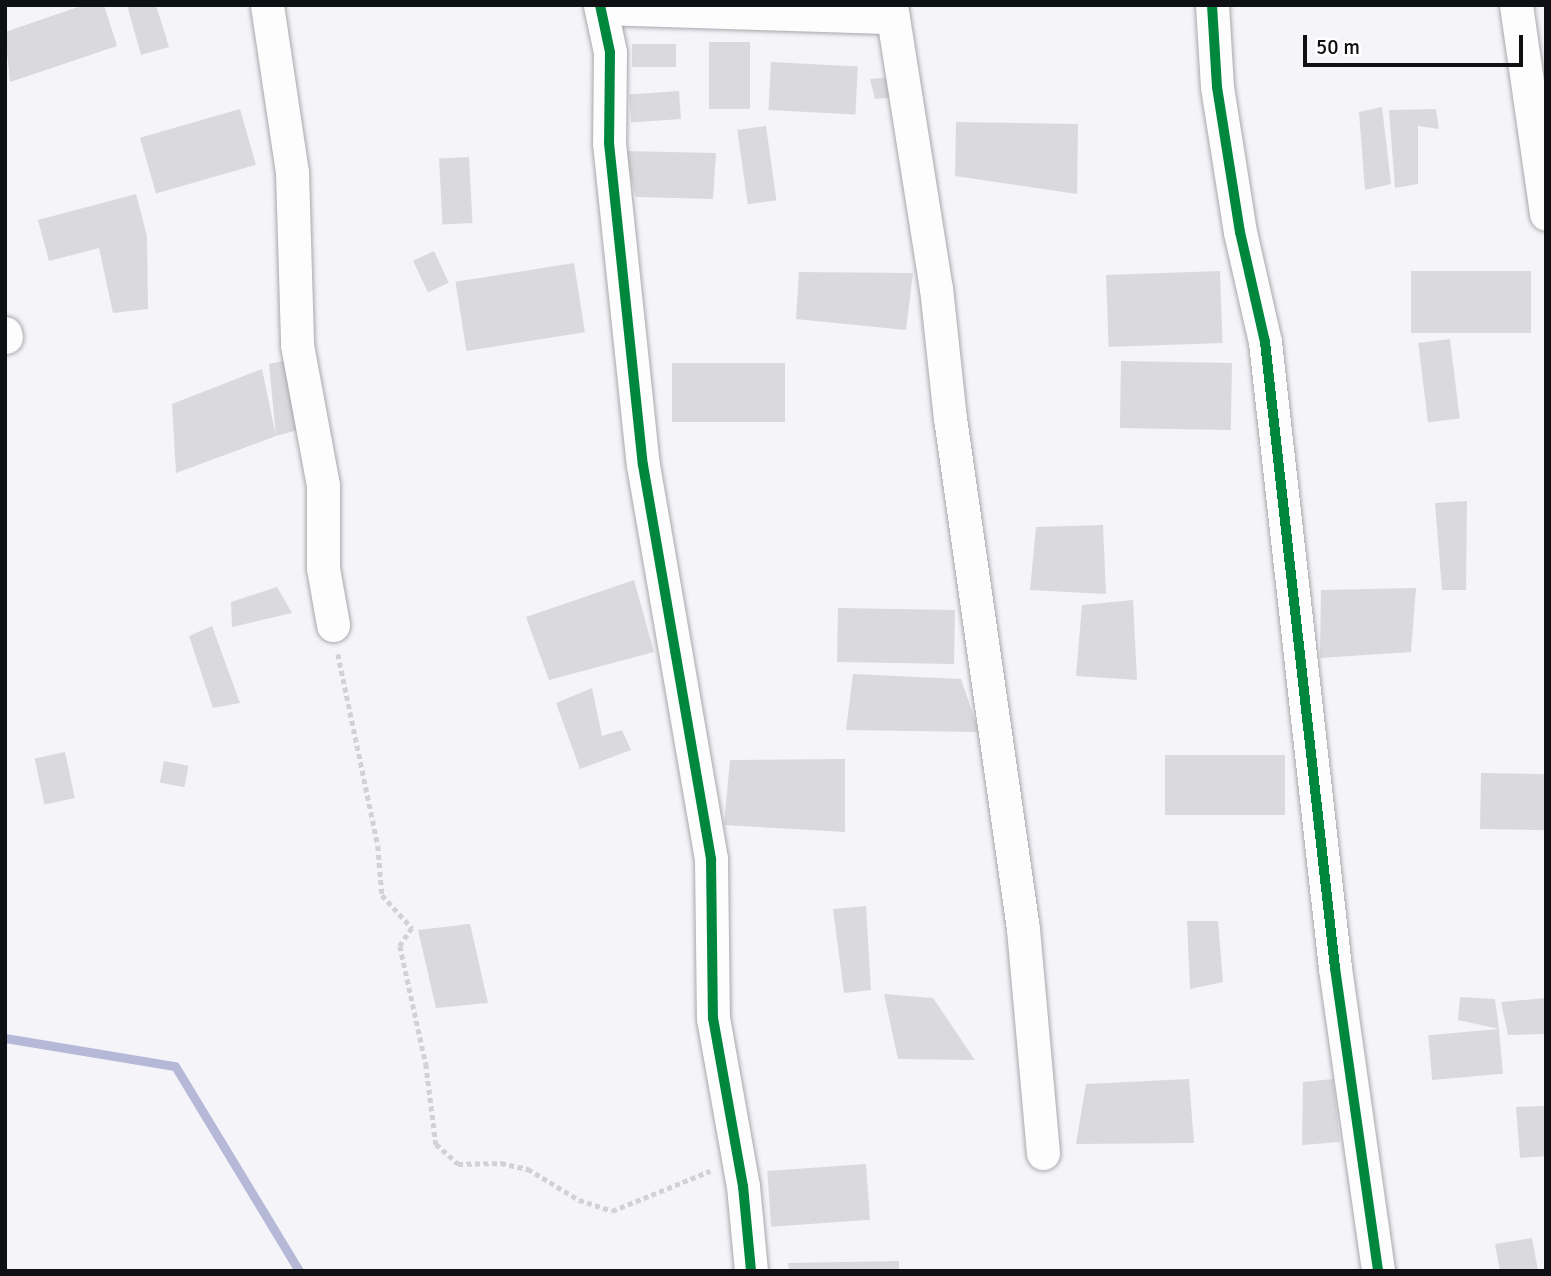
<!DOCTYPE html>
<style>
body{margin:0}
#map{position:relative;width:1551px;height:1276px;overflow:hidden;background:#f4f4f9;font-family:Signika,sans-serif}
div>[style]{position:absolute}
.stream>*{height:9px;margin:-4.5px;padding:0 4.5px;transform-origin:4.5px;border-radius:4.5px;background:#b6b8d8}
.building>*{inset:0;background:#dadade;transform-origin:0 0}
.path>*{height:4.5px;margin-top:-2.25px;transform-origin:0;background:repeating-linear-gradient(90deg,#d1d2d4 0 5px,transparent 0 8.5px)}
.roads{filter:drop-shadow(0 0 2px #a8a8ac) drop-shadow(0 0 2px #a8a8ac)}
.minor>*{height:33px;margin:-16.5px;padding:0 16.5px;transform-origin:16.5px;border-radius:16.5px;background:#fdfdfe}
.cycleway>*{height:10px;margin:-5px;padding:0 5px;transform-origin:5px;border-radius:5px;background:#00873e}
span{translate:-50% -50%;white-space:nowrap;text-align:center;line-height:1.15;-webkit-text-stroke:6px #fff;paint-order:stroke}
.frame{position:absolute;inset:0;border:7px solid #0f1013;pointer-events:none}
.scale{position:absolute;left:1303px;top:35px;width:220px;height:32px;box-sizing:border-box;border:4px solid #0f1013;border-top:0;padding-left:9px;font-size:21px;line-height:24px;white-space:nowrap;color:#0f1013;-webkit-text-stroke:5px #fff;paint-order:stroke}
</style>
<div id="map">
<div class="stream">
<div style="left:5px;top:1038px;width:172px;rotate:9.4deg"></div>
<div style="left:175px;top:1066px;width:240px;rotate:58.8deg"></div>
</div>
<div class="building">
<div style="clip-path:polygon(84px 5px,104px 5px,117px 46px,10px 82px,5px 32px)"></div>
<div style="clip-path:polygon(127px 5px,156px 5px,169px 47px,141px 55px)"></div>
<div style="left:709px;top:42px;width:41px;height:67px"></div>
<div style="left:676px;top:44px;width:23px;height:44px;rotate:90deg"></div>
<div style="left:771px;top:62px;width:87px;height:48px;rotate:3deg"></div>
<div style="clip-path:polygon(894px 77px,899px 97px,875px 99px,870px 79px)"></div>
<div style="left:679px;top:91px;width:28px;height:50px;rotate:86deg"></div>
<div style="clip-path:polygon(1382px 107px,1391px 184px,1365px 190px,1359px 112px)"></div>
<div style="left:240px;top:109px;width:58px;height:104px;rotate:74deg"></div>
<div style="clip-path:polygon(1436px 109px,1439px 129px,1418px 126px,1418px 184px,1395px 188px,1389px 110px)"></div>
<div style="clip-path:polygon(956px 122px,1078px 124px,1077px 194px,955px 176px)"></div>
<div style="left:766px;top:126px;width:75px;height:29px;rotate:82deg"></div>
<div style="clip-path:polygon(624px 151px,716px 153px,713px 199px,636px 197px)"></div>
<div style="left:469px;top:157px;width:66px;height:30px;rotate:87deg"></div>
<div style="clip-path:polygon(136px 194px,147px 236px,148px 309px,113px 313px,99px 248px,49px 261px,38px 220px)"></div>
<div style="left:434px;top:251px;width:35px;height:23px;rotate:65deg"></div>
<div style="left:574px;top:263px;width:70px;height:120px;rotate:81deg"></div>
<div style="left:1220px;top:271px;width:72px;height:114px;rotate:88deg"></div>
<div style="left:1411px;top:271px;width:120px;height:62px"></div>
<div style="clip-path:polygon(799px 272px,913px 273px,906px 330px,796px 319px)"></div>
<div style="left:1450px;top:339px;width:80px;height:32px;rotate:83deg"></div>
<div style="clip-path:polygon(287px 360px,305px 428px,276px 436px,269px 364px)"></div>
<div style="left:672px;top:363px;width:113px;height:59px"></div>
<div style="left:1232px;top:363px;width:67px;height:111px;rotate:91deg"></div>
<div style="clip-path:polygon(262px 369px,276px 436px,176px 473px,172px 404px)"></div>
<div style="clip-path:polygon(1467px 501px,1466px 590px,1442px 590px,1435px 503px)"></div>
<div style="clip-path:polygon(1103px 525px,1106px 594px,1030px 590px,1036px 527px)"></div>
<div style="clip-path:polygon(634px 580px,654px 652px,549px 680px,526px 617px)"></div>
<div style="clip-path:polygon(277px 587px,292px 613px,232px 627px,231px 602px)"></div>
<div style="clip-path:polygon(1416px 588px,1411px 652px,1320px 658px,1321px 590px)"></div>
<div style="clip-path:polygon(1133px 600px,1137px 680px,1076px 676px,1082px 605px)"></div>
<div style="left:838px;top:608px;width:117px;height:54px;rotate:1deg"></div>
<div style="clip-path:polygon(212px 626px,240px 703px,213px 708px,189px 636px)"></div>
<div style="clip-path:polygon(853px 674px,961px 679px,979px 732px,846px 730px)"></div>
<div style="clip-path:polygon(592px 688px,602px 736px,622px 730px,631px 750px,580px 769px,556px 703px)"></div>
<div style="left:65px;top:752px;width:47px;height:31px;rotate:78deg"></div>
<div style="left:1165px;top:755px;width:120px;height:60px"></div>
<div style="clip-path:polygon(845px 759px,845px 832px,724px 825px,730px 760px)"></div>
<div style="left:164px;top:761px;width:25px;height:22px;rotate:11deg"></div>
<div style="left:1481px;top:773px;width:65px;height:56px;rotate:1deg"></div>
<div style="clip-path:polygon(866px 906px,871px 990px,844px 993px,833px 909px)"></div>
<div style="clip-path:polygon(1187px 921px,1218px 921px,1223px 982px,1190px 989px)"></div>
<div style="clip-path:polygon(470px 924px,488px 1003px,436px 1008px,418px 930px)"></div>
<div style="clip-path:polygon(884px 994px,933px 998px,975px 1060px,898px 1059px)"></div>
<div style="clip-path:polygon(1460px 997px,1495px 999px,1499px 1029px,1458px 1020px)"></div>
<div style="clip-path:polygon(1546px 998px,1546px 1034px,1508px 1035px,1501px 1002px)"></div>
<div style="left:1499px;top:1029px;width:45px;height:71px;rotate:85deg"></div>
<div style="clip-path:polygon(1189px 1079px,1194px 1143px,1076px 1144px,1086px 1084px)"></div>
<div style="clip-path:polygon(1333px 1079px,1340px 1142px,1302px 1145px,1303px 1082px)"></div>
<div style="clip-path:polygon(1546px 1106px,1546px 1156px,1520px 1158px,1516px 1107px)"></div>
<div style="left:866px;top:1164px;width:56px;height:99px;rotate:86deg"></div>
<div style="clip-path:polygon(1532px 1238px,1538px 1271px,1500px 1271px,1495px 1244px)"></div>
<div style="clip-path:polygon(899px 1261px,899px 1271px,789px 1271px,788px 1263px)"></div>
</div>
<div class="path">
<div style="left:338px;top:654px;width:196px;rotate:78.2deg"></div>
<div style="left:378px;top:846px;width:49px;rotate:85.3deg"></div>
<div style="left:382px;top:895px;width:45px;rotate:47.7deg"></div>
<div style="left:412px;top:928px;width:22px;rotate:124deg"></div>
<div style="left:400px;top:946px;width:121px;rotate:77.6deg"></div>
<div style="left:426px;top:1064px;width:81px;rotate:82.9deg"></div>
<div style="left:436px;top:1144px;width:30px;rotate:42deg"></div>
<div style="left:458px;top:1164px;width:43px;rotate:-1.3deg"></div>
<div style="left:501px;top:1163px;width:28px;rotate:13deg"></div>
<div style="left:528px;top:1169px;width:60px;rotate:31.3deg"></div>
<div style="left:579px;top:1200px;width:35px;rotate:18deg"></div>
<div style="left:612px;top:1211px;width:106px;rotate:-22.2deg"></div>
</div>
<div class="roads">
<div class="minor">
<div style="left:267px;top:5px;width:169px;rotate:81.5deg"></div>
<div style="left:292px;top:172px;width:173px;rotate:88.3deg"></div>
<div style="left:297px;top:345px;width:142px;rotate:79.5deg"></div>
<div style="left:323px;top:485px;width:83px;rotate:90deg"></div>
<div style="left:323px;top:568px;width:58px;rotate:80deg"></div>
<div style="left:600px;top:5px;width:48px;rotate:78deg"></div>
<div style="left:610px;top:52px;width:91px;rotate:90.6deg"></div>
<div style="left:609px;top:143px;width:324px;rotate:84deg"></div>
<div style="left:643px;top:465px;width:400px;rotate:80.2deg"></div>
<div style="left:711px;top:859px;width:159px;rotate:89.3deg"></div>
<div style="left:713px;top:1018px;width:171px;rotate:79.9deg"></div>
<div style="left:743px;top:1186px;width:85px;rotate:84.6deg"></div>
<div style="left:891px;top:5px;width:287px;rotate:81deg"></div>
<div style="left:936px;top:288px;width:131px;rotate:83.9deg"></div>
<div style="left:950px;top:418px;width:516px;rotate:81.87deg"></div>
<div style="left:1023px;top:929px;width:225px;rotate:84.9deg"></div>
<div style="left:1212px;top:5px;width:82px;rotate:86.5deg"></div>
<div style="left:1217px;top:87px;width:147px;rotate:81deg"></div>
<div style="left:1240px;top:232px;width:113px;rotate:77.2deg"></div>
<div style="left:1265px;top:342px;width:630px;rotate:83.62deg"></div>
<div style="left:1335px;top:968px;width:306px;rotate:81.9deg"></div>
<div style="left:1516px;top:5px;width:211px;rotate:81.8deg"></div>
<div style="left:601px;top:8px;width:292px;rotate:1.8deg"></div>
<div style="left:5px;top:333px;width:4px;rotate:76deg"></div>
</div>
</div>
<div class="cycleway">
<div style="left:600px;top:5px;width:48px;rotate:78deg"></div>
<div style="left:610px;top:52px;width:91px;rotate:90.6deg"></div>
<div style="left:609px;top:143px;width:324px;rotate:84deg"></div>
<div style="left:643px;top:465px;width:400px;rotate:80.2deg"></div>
<div style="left:711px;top:859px;width:159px;rotate:89.3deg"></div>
<div style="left:713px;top:1018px;width:171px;rotate:79.9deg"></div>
<div style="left:743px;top:1186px;width:85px;rotate:84.6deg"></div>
<div style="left:1212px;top:5px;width:82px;rotate:86.5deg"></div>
<div style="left:1217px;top:87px;width:147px;rotate:81deg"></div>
<div style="left:1240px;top:232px;width:113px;rotate:77.2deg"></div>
<div style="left:1265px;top:342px;width:630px;rotate:83.62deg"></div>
<div style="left:1335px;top:968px;width:306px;rotate:81.9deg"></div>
</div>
<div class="frame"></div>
<div class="scale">50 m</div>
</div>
